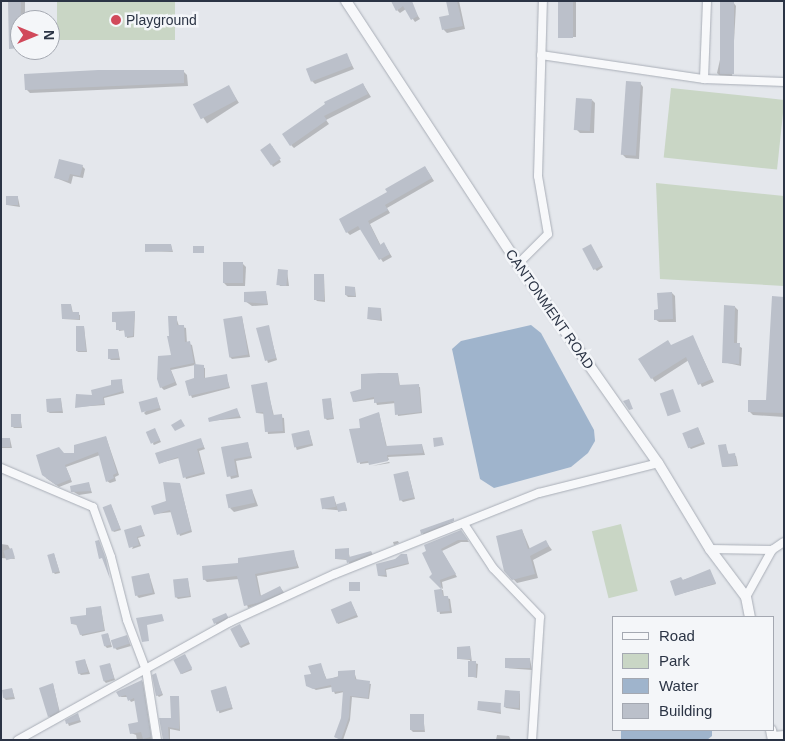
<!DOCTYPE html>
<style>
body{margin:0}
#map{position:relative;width:785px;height:741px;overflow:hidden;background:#e4e7ec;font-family:Helvetica,sans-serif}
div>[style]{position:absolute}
.green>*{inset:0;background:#c9d6c5;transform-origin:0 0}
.water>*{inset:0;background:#9fb4cc}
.shadow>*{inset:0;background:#0003;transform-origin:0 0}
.building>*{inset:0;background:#bbc0ca;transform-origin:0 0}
.roads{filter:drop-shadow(0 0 1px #a9aeb7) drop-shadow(0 0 1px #a9aeb7)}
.minor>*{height:8px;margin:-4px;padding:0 4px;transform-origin:4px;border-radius:4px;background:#f7f8fa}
.tertiary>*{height:10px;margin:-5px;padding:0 5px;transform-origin:5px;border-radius:5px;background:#f7f8fa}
.dots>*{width:14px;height:14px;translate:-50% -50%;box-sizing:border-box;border:2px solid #f4f6f9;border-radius:50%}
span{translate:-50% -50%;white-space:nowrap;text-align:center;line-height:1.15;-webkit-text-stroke:5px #f4f6f9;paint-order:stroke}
.poi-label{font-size:14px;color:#2b3445}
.left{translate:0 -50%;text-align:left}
.street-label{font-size:14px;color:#2b3445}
.frame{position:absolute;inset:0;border:2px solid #2b3445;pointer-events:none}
.legend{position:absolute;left:612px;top:616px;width:162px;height:115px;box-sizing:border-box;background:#f4f6f9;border:1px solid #a4a8b1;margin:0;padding:6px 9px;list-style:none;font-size:15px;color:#2b3445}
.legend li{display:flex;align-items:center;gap:10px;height:25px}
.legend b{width:25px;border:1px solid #a4a8b1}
.north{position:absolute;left:10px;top:10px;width:50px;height:50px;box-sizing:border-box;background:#f4f6f9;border:1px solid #a4a8b1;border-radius:50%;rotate:90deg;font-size:14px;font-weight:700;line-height:20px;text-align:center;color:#2b3445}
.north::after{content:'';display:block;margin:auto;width:18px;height:22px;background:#d1495b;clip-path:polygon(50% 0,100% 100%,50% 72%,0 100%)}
</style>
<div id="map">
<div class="green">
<div style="left:57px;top:1px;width:118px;height:39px"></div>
<div style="left:671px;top:88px;width:114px;height:70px;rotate:6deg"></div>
<div style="clip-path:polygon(656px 183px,784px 196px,784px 286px,660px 279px)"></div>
<div style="left:621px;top:524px;width:69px;height:30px;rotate:76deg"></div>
</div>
<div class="water">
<div style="clip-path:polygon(531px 325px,541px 333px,594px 430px,595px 441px,588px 453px,571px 467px,494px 488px,480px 479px,452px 349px,461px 341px)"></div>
<div style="clip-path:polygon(621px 730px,712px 730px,712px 736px,707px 740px,621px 740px)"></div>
</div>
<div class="shadow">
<div style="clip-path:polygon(9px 1px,25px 1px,25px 20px,20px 20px)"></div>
<div style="clip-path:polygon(408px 1px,420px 19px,415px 22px,406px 9px,400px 13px,397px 10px)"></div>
<div style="clip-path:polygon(447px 1px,459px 1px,465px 29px,447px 33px,444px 30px,441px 18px,450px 16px)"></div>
<div style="left:560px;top:1px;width:16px;height:36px"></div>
<div style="clip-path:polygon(733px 2px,736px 6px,732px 77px,720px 76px,717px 73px)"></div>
<div style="clip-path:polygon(347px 55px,354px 69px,315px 84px,312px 81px)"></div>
<div style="clip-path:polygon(183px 71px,187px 75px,188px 86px,30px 93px,26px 89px)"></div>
<div style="clip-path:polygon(640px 83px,643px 87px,639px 159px,626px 158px,623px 155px)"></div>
<div style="clip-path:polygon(363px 84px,371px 97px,326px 120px,329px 124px,294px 148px,291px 145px,327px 105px)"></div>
<div style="left:228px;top:86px;width:20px;height:38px;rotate:57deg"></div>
<div style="clip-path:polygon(592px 100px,595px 103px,594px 133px,580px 133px,577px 130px)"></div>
<div style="clip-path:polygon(272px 146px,281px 162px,273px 167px,272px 165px)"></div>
<div style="clip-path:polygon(82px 166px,85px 169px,83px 178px,73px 176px,71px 184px,56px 178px)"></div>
<div style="clip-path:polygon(425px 167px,434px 181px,387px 208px,390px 213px,370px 224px,381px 246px,386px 247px,392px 257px,383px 262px,361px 229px,350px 235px,347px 232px,389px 193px)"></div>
<div style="clip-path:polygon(18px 198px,20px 207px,7px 205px)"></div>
<div style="clip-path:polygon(171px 245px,173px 252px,146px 251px)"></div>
<div style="clip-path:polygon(592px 247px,603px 267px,597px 271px,595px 269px)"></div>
<div style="clip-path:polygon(243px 264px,246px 267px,245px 286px,227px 286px,224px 283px)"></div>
<div style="clip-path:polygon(287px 271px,289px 286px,280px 286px,279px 284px)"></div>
<div style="clip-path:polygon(324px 276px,325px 302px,317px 301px,315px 299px)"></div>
<div style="clip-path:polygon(355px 288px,356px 297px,348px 297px,346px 295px)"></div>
<div style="clip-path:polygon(266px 292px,268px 305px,252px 306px,245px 301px)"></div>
<div style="clip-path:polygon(672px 293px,675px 296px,676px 322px,659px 322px,655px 319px,659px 311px)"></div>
<div style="clip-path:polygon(784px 298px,784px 417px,753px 415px,749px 411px,768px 402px)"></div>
<div style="clip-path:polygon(71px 305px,73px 313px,80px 315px,80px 320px,63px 319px)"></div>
<div style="clip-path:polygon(735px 307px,738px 310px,737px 345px,742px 348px,741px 366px,723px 362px)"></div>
<div style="clip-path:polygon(381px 309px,382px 321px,368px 319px)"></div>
<div style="clip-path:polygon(135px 313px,134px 337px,127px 338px,126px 330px,119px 331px,117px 323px,113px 321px)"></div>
<div style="clip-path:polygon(176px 317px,179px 326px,186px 328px,187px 343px,192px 345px,196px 366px,205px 368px,205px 379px,226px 375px,230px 388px,192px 398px,186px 381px,195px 379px,195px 365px,171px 370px,177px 385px,164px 390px,161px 387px,172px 356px,171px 337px)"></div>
<div style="clip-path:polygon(242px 317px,250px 357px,232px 359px,230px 357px)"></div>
<div style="clip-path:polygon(268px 326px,277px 360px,268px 363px,257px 329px)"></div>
<div style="clip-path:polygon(84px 327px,87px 352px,78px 352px,77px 351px)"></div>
<div style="clip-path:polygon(693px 337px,714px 382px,702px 387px,689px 360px,655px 382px,652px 378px,672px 346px)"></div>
<div style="clip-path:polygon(118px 350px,120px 360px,111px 360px,109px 358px)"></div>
<div style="clip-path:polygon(398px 374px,400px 386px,420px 387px,422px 413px,398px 416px,396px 403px,377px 405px,375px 399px,354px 402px,363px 390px)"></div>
<div style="clip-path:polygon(121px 380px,124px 393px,104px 398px,105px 405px,77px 407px)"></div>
<div style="clip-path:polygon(266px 384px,274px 416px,284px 418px,285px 433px,268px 434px,265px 414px,257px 413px)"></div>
<div style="clip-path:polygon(157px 399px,161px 410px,146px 415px,144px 413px)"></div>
<div style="clip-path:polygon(61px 400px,63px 413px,50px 413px,48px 412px)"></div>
<div style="clip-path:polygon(331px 400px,334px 419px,327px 420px,325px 418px)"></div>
<div style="clip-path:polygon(236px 409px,241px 418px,210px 421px)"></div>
<div style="clip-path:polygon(379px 413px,387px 447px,422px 445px,425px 455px,388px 457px,389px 460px,360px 464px,361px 429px)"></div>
<div style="clip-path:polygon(20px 415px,22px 428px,14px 428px,12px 426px)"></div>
<div style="clip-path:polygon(698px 428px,705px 444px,691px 449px,689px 447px)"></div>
<div style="left:309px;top:431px;width:15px;height:17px;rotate:74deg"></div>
<div style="clip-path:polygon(156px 432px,161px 442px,154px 445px,153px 444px)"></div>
<div style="clip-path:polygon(106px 437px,119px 475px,115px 477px,116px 481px,110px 483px,107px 481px,100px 455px,66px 467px,72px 482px,59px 487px,46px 478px,64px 454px,75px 454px)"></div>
<div style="clip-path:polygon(10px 439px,12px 448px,1px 448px,1px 440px)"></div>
<div style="clip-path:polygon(201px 440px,205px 449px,199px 451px,205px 474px,186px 479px,179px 458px,160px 463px)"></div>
<div style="clip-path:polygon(248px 444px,252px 458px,236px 461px,239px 477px,231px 479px,222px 448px)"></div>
<div style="clip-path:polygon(725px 445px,729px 455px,736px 456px,738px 466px,723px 467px)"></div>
<div style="clip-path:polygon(389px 462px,390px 463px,372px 466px)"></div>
<div style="clip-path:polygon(408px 472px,415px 499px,403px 502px,401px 500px)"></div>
<div style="clip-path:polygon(89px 484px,92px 493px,79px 495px,72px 491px)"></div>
<div style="clip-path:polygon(180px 485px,192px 532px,180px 536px,172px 512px,155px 514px)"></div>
<div style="clip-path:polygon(252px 490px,258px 506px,234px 512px,230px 508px)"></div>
<div style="clip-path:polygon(334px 498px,337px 506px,345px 504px,347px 511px,324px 509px)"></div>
<div style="clip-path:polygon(111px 505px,121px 530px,114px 532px,112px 530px)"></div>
<div style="clip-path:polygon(454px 523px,424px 535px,421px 531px,453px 522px)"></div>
<div style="clip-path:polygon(141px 526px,145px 536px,138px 538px,141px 546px,132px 549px)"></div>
<div style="clip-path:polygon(522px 530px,530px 549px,546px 542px,552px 550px,533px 560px,538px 578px,517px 583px,505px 570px)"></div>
<div style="clip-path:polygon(463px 534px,469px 542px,461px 542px,442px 551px,457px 577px,442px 582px,443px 589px,430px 577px,433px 574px,424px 553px)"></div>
<div style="clip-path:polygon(393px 542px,398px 541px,399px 543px,394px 545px)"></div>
<div style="clip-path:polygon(1px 544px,8px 545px,15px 559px,1px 558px)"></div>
<div style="clip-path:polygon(348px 550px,350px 558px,371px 552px,373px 555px,350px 564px,347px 560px,336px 559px)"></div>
<div style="clip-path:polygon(293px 551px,299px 568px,257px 576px,261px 596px,280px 587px,285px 594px,248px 608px,239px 579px,207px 582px,204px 579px)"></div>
<div style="clip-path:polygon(54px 554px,60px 573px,55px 574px,53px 572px)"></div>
<div style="clip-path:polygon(407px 556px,409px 564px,386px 570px,387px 577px,379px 576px,377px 565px)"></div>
<div style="clip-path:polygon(710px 571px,716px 584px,676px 595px,683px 580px)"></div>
<div style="clip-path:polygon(149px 574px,155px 594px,139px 598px,137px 596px)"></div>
<div style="clip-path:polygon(188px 580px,191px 597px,178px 599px,176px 597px)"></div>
<div style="clip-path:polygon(443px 590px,444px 597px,450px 599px,452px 613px,440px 614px,435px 591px)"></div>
<div style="clip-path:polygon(351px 602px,358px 617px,338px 624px,337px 622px)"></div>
<div style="clip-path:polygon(101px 608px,105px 631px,82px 636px,77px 625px,72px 624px)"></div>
<div style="clip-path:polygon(227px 616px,229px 619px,217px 625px,213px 619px)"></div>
<div style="clip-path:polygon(240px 625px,250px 644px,241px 648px,239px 646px)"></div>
<div style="clip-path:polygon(108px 634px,112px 647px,107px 648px,105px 646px)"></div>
<div style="clip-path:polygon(126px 636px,131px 646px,117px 650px,115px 648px)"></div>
<div style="clip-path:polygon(470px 647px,472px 662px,478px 664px,477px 678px,469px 676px,470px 660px,459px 659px)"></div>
<div style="clip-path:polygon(185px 655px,192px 670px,182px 674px,180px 672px)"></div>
<div style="clip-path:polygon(530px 659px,532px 670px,506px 668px)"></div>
<div style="clip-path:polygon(85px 660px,90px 674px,81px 675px,79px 673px)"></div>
<div style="clip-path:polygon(110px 664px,115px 680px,106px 683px,104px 681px)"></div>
<div style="clip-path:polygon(320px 664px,327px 680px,354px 671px,357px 681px,371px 684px,369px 699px,352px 697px,350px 720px,343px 740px,335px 737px,342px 719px,344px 692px,335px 694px,332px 687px,316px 690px,307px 685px)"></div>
<div style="clip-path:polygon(155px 675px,163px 695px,159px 697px,157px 695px)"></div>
<div style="clip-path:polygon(142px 681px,143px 683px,152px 740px,137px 740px,136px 735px,131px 733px,140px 722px,136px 700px,131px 702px,128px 697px,120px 697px)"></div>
<div style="clip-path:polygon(53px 684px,60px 713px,51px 718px,49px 716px)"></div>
<div style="left:226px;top:688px;width:22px;height:14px;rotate:72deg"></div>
<div style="clip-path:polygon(12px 689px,15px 699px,6px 700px,4px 698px)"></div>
<div style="clip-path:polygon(520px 693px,520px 710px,506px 708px,504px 706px)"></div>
<div style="clip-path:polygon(179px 697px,180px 731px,170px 729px,170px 740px,164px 740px,161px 719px,172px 719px)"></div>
<div style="clip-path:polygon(500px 704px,501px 714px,478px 710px)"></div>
<div style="clip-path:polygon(78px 715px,81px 722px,69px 726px,67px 721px)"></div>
<div style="clip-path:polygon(423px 715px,425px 732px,413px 732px,411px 730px)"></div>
<div style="clip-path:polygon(497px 735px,509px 736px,511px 740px,496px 740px)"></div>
</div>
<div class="building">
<div style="clip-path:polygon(8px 1px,21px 1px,20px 48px,9px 49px)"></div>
<div style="clip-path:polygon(391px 1px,412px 1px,418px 16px,411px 20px,403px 6px,396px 11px)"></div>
<div style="clip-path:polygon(446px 1px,457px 1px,463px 26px,442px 30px,439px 17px,449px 15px)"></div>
<div style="left:558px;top:1px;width:15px;height:37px"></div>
<div style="left:720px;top:1px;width:14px;height:73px"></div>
<div style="left:347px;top:53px;width:14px;height:44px;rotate:69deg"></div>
<div style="clip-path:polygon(98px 70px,184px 70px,184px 83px,25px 90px,24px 74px)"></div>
<div style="left:626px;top:81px;width:15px;height:74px;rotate:4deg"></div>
<div style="clip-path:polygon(363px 83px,368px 94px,324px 116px,327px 120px,290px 146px,282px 134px,325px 104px,324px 102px)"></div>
<div style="left:229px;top:85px;width:17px;height:41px;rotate:62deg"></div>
<div style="left:576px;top:98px;width:16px;height:32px;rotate:4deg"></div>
<div style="left:270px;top:143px;width:19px;height:12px;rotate:55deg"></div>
<div style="clip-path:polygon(59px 159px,83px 165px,80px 176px,70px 174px,68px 181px,54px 178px)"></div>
<div style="clip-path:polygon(425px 166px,432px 178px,385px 205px,388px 210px,368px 221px,380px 245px,384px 242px,390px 254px,379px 260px,358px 226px,346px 233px,339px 219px,387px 192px,385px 189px)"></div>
<div style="left:6px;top:196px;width:12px;height:9px"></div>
<div style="clip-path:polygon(145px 244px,171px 244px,172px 251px,145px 252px)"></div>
<div style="left:591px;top:244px;width:24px;height:10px;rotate:62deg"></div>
<div style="left:204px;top:246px;width:7px;height:11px;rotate:90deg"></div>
<div style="left:223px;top:262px;width:20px;height:21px"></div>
<div style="left:278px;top:269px;width:10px;height:16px;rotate:6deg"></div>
<div style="left:314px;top:274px;width:10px;height:26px"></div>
<div style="clip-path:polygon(345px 286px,355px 287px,355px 296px,345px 295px)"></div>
<div style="clip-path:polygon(266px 291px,267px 304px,244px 302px,244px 292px)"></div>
<div style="clip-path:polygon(672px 292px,673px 319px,654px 320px,654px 310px,658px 309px,657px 293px)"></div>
<div style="clip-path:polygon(772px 296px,784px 297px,784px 413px,748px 412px,748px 400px,766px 400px)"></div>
<div style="clip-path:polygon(61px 304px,71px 304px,72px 312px,79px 312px,79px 319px,62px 319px)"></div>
<div style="clip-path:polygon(724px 305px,735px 306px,734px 343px,740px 343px,739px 364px,722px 363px)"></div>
<div style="left:368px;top:307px;width:13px;height:12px;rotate:4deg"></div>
<div style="clip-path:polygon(135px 311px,133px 336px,125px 337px,124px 330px,116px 330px,116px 322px,112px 322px,112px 312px)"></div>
<div style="clip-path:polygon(168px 316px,177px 316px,177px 325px,184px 325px,185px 342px,190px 341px,194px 363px,170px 368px,175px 382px,160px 388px,157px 379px,158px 356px,171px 355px,167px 336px,169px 336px)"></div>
<div style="left:242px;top:316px;width:39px;height:19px;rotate:81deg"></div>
<div style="clip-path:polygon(269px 325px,276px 358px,265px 361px,256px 328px)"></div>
<div style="clip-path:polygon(76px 326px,84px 326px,86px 351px,76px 351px)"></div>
<div style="clip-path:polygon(693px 335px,712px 379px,698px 385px,686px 357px,651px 379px,638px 359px,668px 340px,671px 345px)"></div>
<div style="clip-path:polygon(108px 349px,118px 349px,119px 358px,108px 359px)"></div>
<div style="clip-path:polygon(194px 364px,204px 365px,204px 378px,227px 374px,229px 387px,189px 396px,185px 381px,194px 378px)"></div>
<div style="clip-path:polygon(379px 373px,398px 373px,399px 385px,419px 384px,421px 412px,395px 415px,394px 401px,374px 403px,374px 397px,353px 402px,350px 392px,361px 389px,361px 374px)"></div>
<div style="clip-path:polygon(122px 379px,123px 391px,103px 397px,104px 404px,75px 408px,76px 394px,92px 395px,91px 390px,111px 385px,111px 380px)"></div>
<div style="clip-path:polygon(267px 382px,273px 415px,282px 414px,283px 431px,265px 432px,263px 412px,256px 413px,251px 385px)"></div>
<div style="left:673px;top:389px;width:24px;height:14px;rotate:71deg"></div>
<div style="left:157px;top:397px;width:11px;height:19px;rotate:75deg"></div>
<div style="left:61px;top:398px;width:13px;height:15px;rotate:86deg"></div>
<div style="left:331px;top:398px;width:20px;height:9px;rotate:84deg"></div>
<div style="clip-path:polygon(629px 399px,633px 409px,629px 410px,623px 401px)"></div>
<div style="clip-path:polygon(237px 408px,240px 416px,209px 422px,208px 418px)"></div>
<div style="clip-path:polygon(379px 412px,386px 446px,422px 444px,423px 453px,387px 455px,388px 461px,369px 465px,368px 461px,357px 463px,349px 429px,360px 428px,359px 419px)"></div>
<div style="left:11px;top:414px;width:10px;height:13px"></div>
<div style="clip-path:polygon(181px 419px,185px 426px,175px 431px,171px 425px)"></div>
<div style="left:698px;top:427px;width:16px;height:17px;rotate:68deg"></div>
<div style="left:155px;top:428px;width:13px;height:10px;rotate:67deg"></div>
<div style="left:309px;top:430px;width:14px;height:18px;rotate:78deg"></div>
<div style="clip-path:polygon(106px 436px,117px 473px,113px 475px,114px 478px,106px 482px,98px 452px,65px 465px,71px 479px,56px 485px,42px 475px,36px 455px,59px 447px,64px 453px,74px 453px,74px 445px)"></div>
<div style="clip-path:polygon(442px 437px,444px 445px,434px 447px,433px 438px)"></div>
<div style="left:1px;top:438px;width:9px;height:9px"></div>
<div style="clip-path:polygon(201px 438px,204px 447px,197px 449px,204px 472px,183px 478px,178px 457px,159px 464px,155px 453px)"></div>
<div style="clip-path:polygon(248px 442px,251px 456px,234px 459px,237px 475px,227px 477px,221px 447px)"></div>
<div style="clip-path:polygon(726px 444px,728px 454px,735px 453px,737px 465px,722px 467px,718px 445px)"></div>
<div style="left:408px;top:471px;width:27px;height:15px;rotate:77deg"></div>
<div style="clip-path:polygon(89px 482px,91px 491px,71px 492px,70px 486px)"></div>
<div style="clip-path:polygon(163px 482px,180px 483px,191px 530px,177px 535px,170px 510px,154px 515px,151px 506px,166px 501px)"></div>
<div style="left:252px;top:489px;width:14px;height:27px;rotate:78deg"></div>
<div style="left:334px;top:496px;width:11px;height:14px;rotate:80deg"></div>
<div style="left:345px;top:502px;width:8px;height:9px;rotate:76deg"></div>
<div style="left:111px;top:504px;width:26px;height:9px;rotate:69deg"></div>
<div style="clip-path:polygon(454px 518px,454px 521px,421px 534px,420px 530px)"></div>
<div style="clip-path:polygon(141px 525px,144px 535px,137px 537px,139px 545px,129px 548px,124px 530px)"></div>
<div style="clip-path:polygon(522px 529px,528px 549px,546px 540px,549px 546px,530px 556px,535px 574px,512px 580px,504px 571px,496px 536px)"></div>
<div style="clip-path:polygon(461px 530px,468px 540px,458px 540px,441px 549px,456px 574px,440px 580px,443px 596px,448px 596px,450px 611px,437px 612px,434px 590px,441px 589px,429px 577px,432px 574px,422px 553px,426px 551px,424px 545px)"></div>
<div style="clip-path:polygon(99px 540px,106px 559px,110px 579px,102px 558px,99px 559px,95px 541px)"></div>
<div style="left:12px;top:548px;width:10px;height:9px;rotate:73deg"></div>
<div style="clip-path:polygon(349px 548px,349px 557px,371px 551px,372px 553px,347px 563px,346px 559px,335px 559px,335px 549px)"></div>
<div style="clip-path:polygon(294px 550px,297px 566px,255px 574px,260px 596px,280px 586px,283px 592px,258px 603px,244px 606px,237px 576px,203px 580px,202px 566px,238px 563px,238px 558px)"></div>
<div style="left:54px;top:553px;width:19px;height:7px;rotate:74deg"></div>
<div style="clip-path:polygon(401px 554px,407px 554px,408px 563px,385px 569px,386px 575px,378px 576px,376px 564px,395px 559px)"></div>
<div style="clip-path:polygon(710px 569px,716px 583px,675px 596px,670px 581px,681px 577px,683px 580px)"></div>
<div style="left:149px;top:573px;width:20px;height:18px;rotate:79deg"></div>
<div style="left:188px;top:578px;width:18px;height:15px;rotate:84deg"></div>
<div style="left:349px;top:582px;width:11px;height:9px"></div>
<div style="left:351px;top:601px;width:15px;height:22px;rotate:67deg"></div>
<div style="clip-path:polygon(101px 606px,104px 630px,80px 635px,76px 624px,71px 624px,70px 617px,86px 615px,86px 608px)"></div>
<div style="clip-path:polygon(226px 613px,228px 617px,214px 624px,212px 619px)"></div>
<div style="clip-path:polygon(162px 614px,164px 621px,147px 625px,149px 641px,142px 642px,136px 618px)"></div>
<div style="left:240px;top:624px;width:20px;height:11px;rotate:63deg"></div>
<div style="left:108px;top:633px;width:12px;height:7px;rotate:76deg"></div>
<div style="left:127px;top:635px;width:9px;height:17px;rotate:72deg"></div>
<div style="clip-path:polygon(470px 646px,471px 659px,457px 659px,457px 647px)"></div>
<div style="left:185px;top:654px;width:16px;height:13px;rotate:63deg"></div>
<div style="left:505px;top:658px;width:25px;height:10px"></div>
<div style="left:85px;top:659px;width:13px;height:10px;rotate:77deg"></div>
<div style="left:468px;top:661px;width:8px;height:16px"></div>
<div style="left:110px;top:663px;width:16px;height:11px;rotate:75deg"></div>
<div style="clip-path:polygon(321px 663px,326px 679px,338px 677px,338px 671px,355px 670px,355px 679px,370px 681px,368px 698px,350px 696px,349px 717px,341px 740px,334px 737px,341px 718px,343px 691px,332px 692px,331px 685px,313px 689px,306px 686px,304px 675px,311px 674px,308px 666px)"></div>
<div style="clip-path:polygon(156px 673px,162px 694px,156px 696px,152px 675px)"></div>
<div style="clip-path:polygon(142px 680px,151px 737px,143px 739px,141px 732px,130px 734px,128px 724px,138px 722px,134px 698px,128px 701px,126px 695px,119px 697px,116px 692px)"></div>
<div style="clip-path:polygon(53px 683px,59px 711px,48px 717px,39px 688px)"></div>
<div style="left:226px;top:686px;width:22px;height:16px;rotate:74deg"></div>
<div style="clip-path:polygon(12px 688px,14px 697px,3px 698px,2px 690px)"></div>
<div style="left:505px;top:690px;width:15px;height:17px;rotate:4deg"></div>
<div style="clip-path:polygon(170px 696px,179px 696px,179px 729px,168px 727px,169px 740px,163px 740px,159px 718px,171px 718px)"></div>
<div style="left:478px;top:701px;width:23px;height:9px;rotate:5deg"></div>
<div style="clip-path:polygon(78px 713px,80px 720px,66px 724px,65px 720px)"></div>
<div style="left:410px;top:714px;width:14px;height:16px"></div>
</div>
<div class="roads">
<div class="minor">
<div style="left:541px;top:55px;width:165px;rotate:8.4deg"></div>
<div style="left:704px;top:79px;width:80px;rotate:2.1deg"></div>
<div style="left:704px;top:79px;width:78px;rotate:-87.8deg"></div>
<div style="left:518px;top:264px;width:42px;rotate:-45deg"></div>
<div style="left:548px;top:234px;width:59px;rotate:-99.8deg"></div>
<div style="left:538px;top:176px;width:175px;rotate:-88.4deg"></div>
<div style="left:1px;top:468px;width:100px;rotate:23deg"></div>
<div style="left:93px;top:507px;width:53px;rotate:70.2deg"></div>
<div style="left:111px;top:557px;width:65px;rotate:75.7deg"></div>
<div style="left:127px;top:620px;width:53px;rotate:69.2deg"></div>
<div style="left:146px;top:670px;width:71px;rotate:81.1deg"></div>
<div style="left:464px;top:524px;width:53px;rotate:56.6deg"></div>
<div style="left:493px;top:568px;width:68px;rotate:46.2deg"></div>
<div style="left:540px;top:617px;width:123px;rotate:93.7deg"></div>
<div style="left:710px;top:549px;width:62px;rotate:0.9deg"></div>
<div style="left:746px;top:597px;width:54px;rotate:-61deg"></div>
<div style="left:772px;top:550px;width:14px;rotate:-34deg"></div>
<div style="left:773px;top:736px;width:11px;rotate:-5deg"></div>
<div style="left:18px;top:740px;width:243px;rotate:-29.1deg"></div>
<div style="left:230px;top:622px;width:115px;rotate:-24.6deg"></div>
<div style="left:335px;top:574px;width:219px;rotate:-21.7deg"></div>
<div style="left:539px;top:493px;width:123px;rotate:-14.1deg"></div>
</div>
<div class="tertiary">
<div style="left:346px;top:1px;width:314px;rotate:56.8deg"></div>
<div style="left:518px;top:264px;width:243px;rotate:54.9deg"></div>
<div style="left:658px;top:463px;width:100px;rotate:58.8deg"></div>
<div style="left:710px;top:549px;width:60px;rotate:53.1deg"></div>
<div style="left:746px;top:597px;width:20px;rotate:79deg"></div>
<div style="left:771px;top:730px;width:10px;rotate:79deg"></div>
</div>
</div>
<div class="dots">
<div style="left:116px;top:20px;background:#d1495b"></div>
</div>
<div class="poi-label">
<span class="left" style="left:126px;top:20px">Playground</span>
</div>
<div class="street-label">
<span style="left:550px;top:309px;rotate:55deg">CANTONMENT ROAD</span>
</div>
<div class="frame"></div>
<ul class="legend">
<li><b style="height:6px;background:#f7f8fa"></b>Road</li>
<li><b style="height:14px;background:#c9d6c5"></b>Park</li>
<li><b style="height:14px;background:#9fb4cc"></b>Water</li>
<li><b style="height:14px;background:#bbc0ca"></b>Building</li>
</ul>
<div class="north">N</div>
</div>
